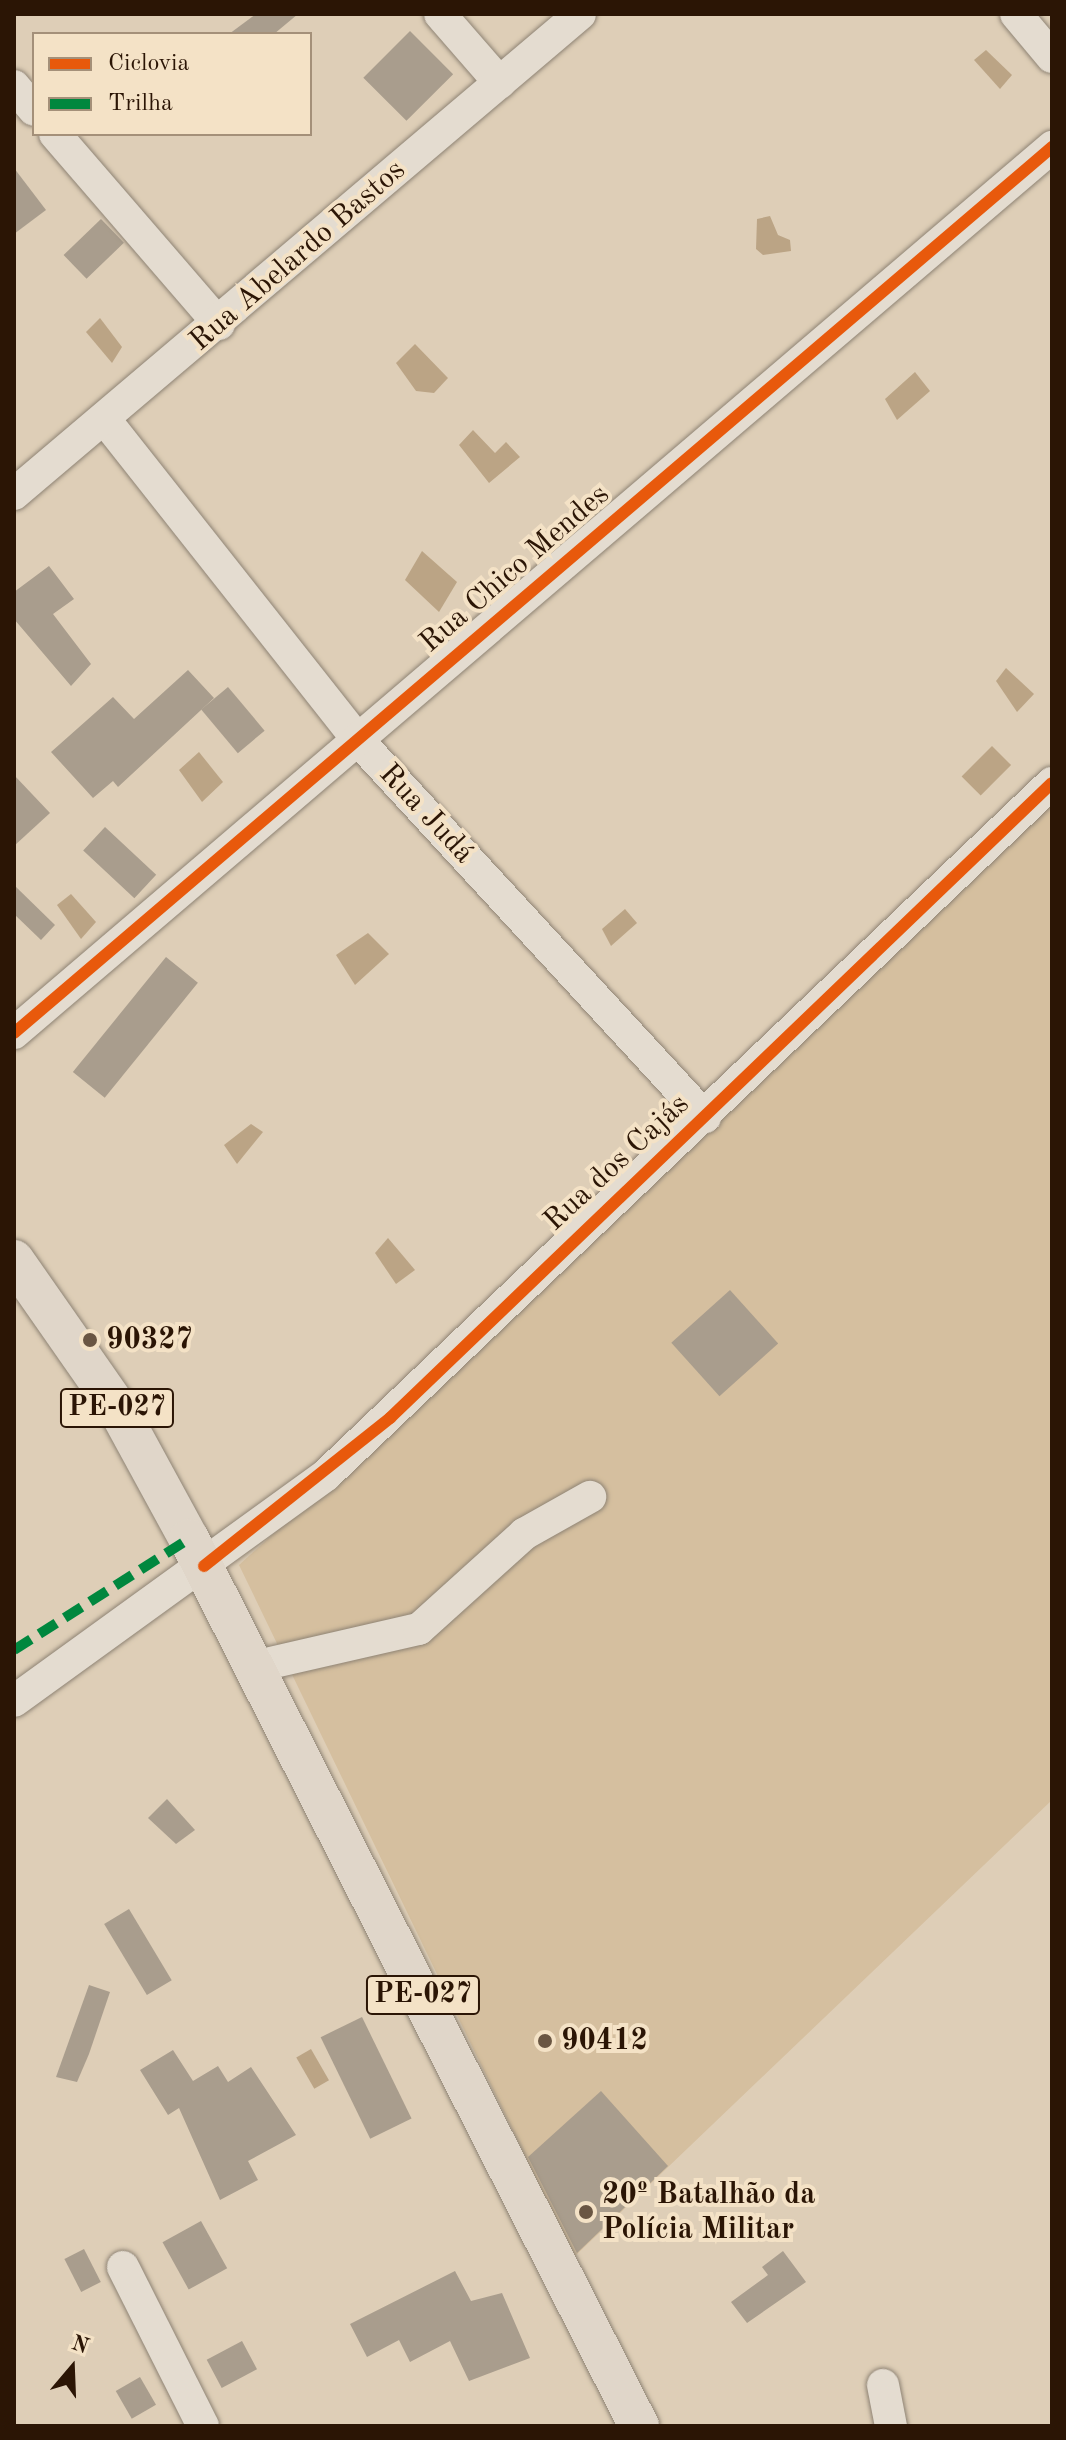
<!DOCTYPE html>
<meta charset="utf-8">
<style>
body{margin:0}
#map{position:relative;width:1066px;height:2440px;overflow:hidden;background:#deceb7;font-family:"Old Standard TT",serif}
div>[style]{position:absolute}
.green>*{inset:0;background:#d5bf9f}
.water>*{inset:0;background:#bba485;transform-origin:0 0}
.building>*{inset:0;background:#a99d8d;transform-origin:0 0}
.roads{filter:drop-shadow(0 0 2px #8e8374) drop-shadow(0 0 2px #8e8374)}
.minor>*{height:32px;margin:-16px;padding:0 16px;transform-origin:16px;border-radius:16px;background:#e4dcd0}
.major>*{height:40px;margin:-20px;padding:0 20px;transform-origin:20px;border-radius:20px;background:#e0d6c9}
.quiet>*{height:10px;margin-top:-5px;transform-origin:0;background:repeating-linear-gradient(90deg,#00873e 0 20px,transparent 0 30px)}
.cycleway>*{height:12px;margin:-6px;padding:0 6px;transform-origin:6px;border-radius:6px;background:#e8590c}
.dots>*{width:22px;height:22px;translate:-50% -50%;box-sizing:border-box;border:4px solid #f4e2c6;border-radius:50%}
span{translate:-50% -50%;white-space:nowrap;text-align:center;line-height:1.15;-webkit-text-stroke:8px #f4e2c6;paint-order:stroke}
.shield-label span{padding:2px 6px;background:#f4e2c6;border:2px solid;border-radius:6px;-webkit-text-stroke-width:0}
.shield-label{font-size:28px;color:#2b1505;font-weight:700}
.street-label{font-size:30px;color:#2b1505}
.poi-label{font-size:30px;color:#2b1505;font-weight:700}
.left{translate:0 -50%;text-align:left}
.frame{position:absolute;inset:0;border:16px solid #2b1505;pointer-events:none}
.legend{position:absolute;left:32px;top:32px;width:280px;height:104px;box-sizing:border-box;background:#f4e2c6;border:2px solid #a49079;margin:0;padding:10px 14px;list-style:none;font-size:24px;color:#2b1505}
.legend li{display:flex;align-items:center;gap:16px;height:40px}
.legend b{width:40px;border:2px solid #a49079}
.north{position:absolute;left:32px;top:2328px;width:80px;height:80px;-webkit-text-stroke:6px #f4e2c6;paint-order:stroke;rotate:19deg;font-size:22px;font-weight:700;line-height:32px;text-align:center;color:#2b1505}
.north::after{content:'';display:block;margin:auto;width:28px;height:36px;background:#2b1505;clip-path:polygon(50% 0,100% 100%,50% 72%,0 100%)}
</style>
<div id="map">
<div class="green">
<div style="clip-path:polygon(1052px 801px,1052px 1800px,574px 2257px,239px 1565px,500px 1328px)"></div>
</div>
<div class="water">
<div style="clip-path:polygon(986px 50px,1012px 75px,1000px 89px,974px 60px)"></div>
<div style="clip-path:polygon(770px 216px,778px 235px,790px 240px,791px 251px,763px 255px,756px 249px,757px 219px)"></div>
<div style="clip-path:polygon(100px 318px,122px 347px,112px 363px,86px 332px)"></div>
<div style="clip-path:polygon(415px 344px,448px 378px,434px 393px,416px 391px,396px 363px)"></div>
<div style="clip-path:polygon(915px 372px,930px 391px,897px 420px,885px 399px)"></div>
<div style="clip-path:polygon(473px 430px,495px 453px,506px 442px,520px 457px,489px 483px,459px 445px)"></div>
<div style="clip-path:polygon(422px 551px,457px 582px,439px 612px,405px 580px)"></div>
<div style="clip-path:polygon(1006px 668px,1034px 694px,1017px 712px,996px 681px)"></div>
<div style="left:992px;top:746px;width:27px;height:43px;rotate:45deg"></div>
<div style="clip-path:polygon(199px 752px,223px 782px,202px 802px,179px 770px)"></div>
<div style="clip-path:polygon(71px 894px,96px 922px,81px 939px,57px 905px)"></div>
<div style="clip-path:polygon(625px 909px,637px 923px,611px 946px,602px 929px)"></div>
<div style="clip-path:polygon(368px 933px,389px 954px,355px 985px,336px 955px)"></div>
<div style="clip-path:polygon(251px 1124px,263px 1132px,237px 1164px,224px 1145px)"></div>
<div style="clip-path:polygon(388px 1238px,415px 1270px,396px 1284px,375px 1253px)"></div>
<div style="left:311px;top:2049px;width:36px;height:17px;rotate:60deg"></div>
</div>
<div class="building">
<div style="clip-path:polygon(256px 14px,298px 14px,274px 34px,229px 34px)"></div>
<div style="left:410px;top:31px;width:61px;height:66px;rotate:45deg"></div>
<div style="clip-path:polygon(14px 168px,46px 210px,14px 234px)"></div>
<div style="left:101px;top:219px;width:33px;height:52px;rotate:46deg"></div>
<div style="clip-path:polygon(49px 566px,74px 599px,53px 614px,91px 664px,71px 686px,14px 619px,14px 592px)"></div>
<div style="clip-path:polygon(188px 670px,214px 698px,118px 787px,113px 781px,93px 798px,51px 752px,113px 697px,134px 719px)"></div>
<div style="left:228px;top:687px;width:57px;height:35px;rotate:50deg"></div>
<div style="clip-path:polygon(14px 775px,50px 813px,14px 846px)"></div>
<div style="left:105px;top:827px;width:70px;height:32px;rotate:43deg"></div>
<div style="clip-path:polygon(14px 885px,55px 925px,41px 940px,14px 914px)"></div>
<div style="left:166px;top:957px;width:41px;height:148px;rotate:39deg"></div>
<div style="left:730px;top:1290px;width:72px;height:79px;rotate:48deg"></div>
<div style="clip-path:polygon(167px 1799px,195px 1830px,176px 1844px,148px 1818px)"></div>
<div style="left:129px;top:1909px;width:83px;height:29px;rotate:59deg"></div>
<div style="clip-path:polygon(89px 1985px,110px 1992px,89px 2054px,77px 2082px,56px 2077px)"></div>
<div style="left:362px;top:2017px;width:113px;height:46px;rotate:64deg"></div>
<div style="clip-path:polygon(173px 2050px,193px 2081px,218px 2066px,228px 2082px,251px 2067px,296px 2135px,248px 2161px,258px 2180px,220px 2200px,179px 2108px,168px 2115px,140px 2070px)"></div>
<div style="clip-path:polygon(601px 2091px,668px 2166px,577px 2253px,528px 2157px)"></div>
<div style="left:201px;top:2221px;width:54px;height:44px;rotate:61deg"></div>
<div style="left:84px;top:2249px;width:37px;height:22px;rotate:63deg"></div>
<div style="clip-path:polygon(783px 2251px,806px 2282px,747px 2323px,731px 2302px,768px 2275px,762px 2267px)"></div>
<div style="clip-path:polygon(455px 2271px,471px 2301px,502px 2293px,530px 2358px,469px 2381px,450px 2341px,410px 2362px,399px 2340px,367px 2357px,350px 2324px)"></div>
<div style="left:242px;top:2341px;width:32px;height:40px;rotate:62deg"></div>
<div style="left:140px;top:2377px;width:32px;height:28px;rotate:60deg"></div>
</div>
<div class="roads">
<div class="minor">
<div style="left:440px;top:14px;width:91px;rotate:49deg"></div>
<div style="left:1016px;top:14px;width:56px;rotate:50.1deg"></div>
<div style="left:14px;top:86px;width:31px;rotate:50deg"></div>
<div style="left:55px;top:134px;width:251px;rotate:49.2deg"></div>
<div style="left:106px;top:421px;width:405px;rotate:51.7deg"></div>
<div style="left:357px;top:739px;width:514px;rotate:47.37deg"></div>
<div style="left:14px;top:494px;width:742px;rotate:-40.3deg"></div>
<div style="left:14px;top:1033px;width:1365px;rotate:-40.48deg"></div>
<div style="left:257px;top:1666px;width:166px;rotate:-12.9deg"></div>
<div style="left:419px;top:1629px;width:142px;rotate:-42.1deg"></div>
<div style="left:524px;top:1534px;width:76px;rotate:-29.3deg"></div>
<div style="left:14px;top:1701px;width:385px;rotate:-35.9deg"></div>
<div style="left:326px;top:1475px;width:1003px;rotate:-43.63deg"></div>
<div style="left:123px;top:2267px;width:178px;rotate:63.3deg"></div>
<div style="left:883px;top:2385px;width:42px;rotate:79deg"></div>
</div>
<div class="major">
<div style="left:14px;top:1260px;width:182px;rotate:55.1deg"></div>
<div style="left:118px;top:1409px;width:148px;rotate:61.4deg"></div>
<div style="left:189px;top:1539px;width:995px;rotate:63.1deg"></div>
</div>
</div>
<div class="quiet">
<div style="left:14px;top:1650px;width:207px;rotate:-32.4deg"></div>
</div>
<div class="cycleway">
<div style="left:14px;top:1033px;width:1365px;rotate:-40.48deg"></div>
<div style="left:204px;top:1566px;width:238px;rotate:-38.5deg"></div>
<div style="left:390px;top:1418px;width:917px;rotate:-43.81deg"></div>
</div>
<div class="dots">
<div style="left:90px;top:1340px;background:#6a5643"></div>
<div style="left:545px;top:2041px;background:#6a5643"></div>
<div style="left:586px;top:2212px;background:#6a5643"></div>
</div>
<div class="shield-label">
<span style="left:117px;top:1408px">PE-027</span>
<span style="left:423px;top:1995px">PE-027</span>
</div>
<div class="street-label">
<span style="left:298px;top:256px;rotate:-41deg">Rua Abelardo Bastos</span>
<span style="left:515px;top:569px;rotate:-41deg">Rua Chico Mendes</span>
<span style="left:426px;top:814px;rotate:47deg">Rua Judá</span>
<span style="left:617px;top:1163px;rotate:-43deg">Rua dos Cajás</span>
</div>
<div class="poi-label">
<span class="left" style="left:106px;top:1340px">90327</span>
<span class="left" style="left:561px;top:2041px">90412</span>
<span class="left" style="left:602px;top:2212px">20º Batalhão da<br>Polícia Militar</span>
</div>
<div class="frame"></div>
<ul class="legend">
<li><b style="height:10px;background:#e8590c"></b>Ciclovia</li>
<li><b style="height:10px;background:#00873e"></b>Trilha</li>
</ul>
<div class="north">N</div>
</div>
